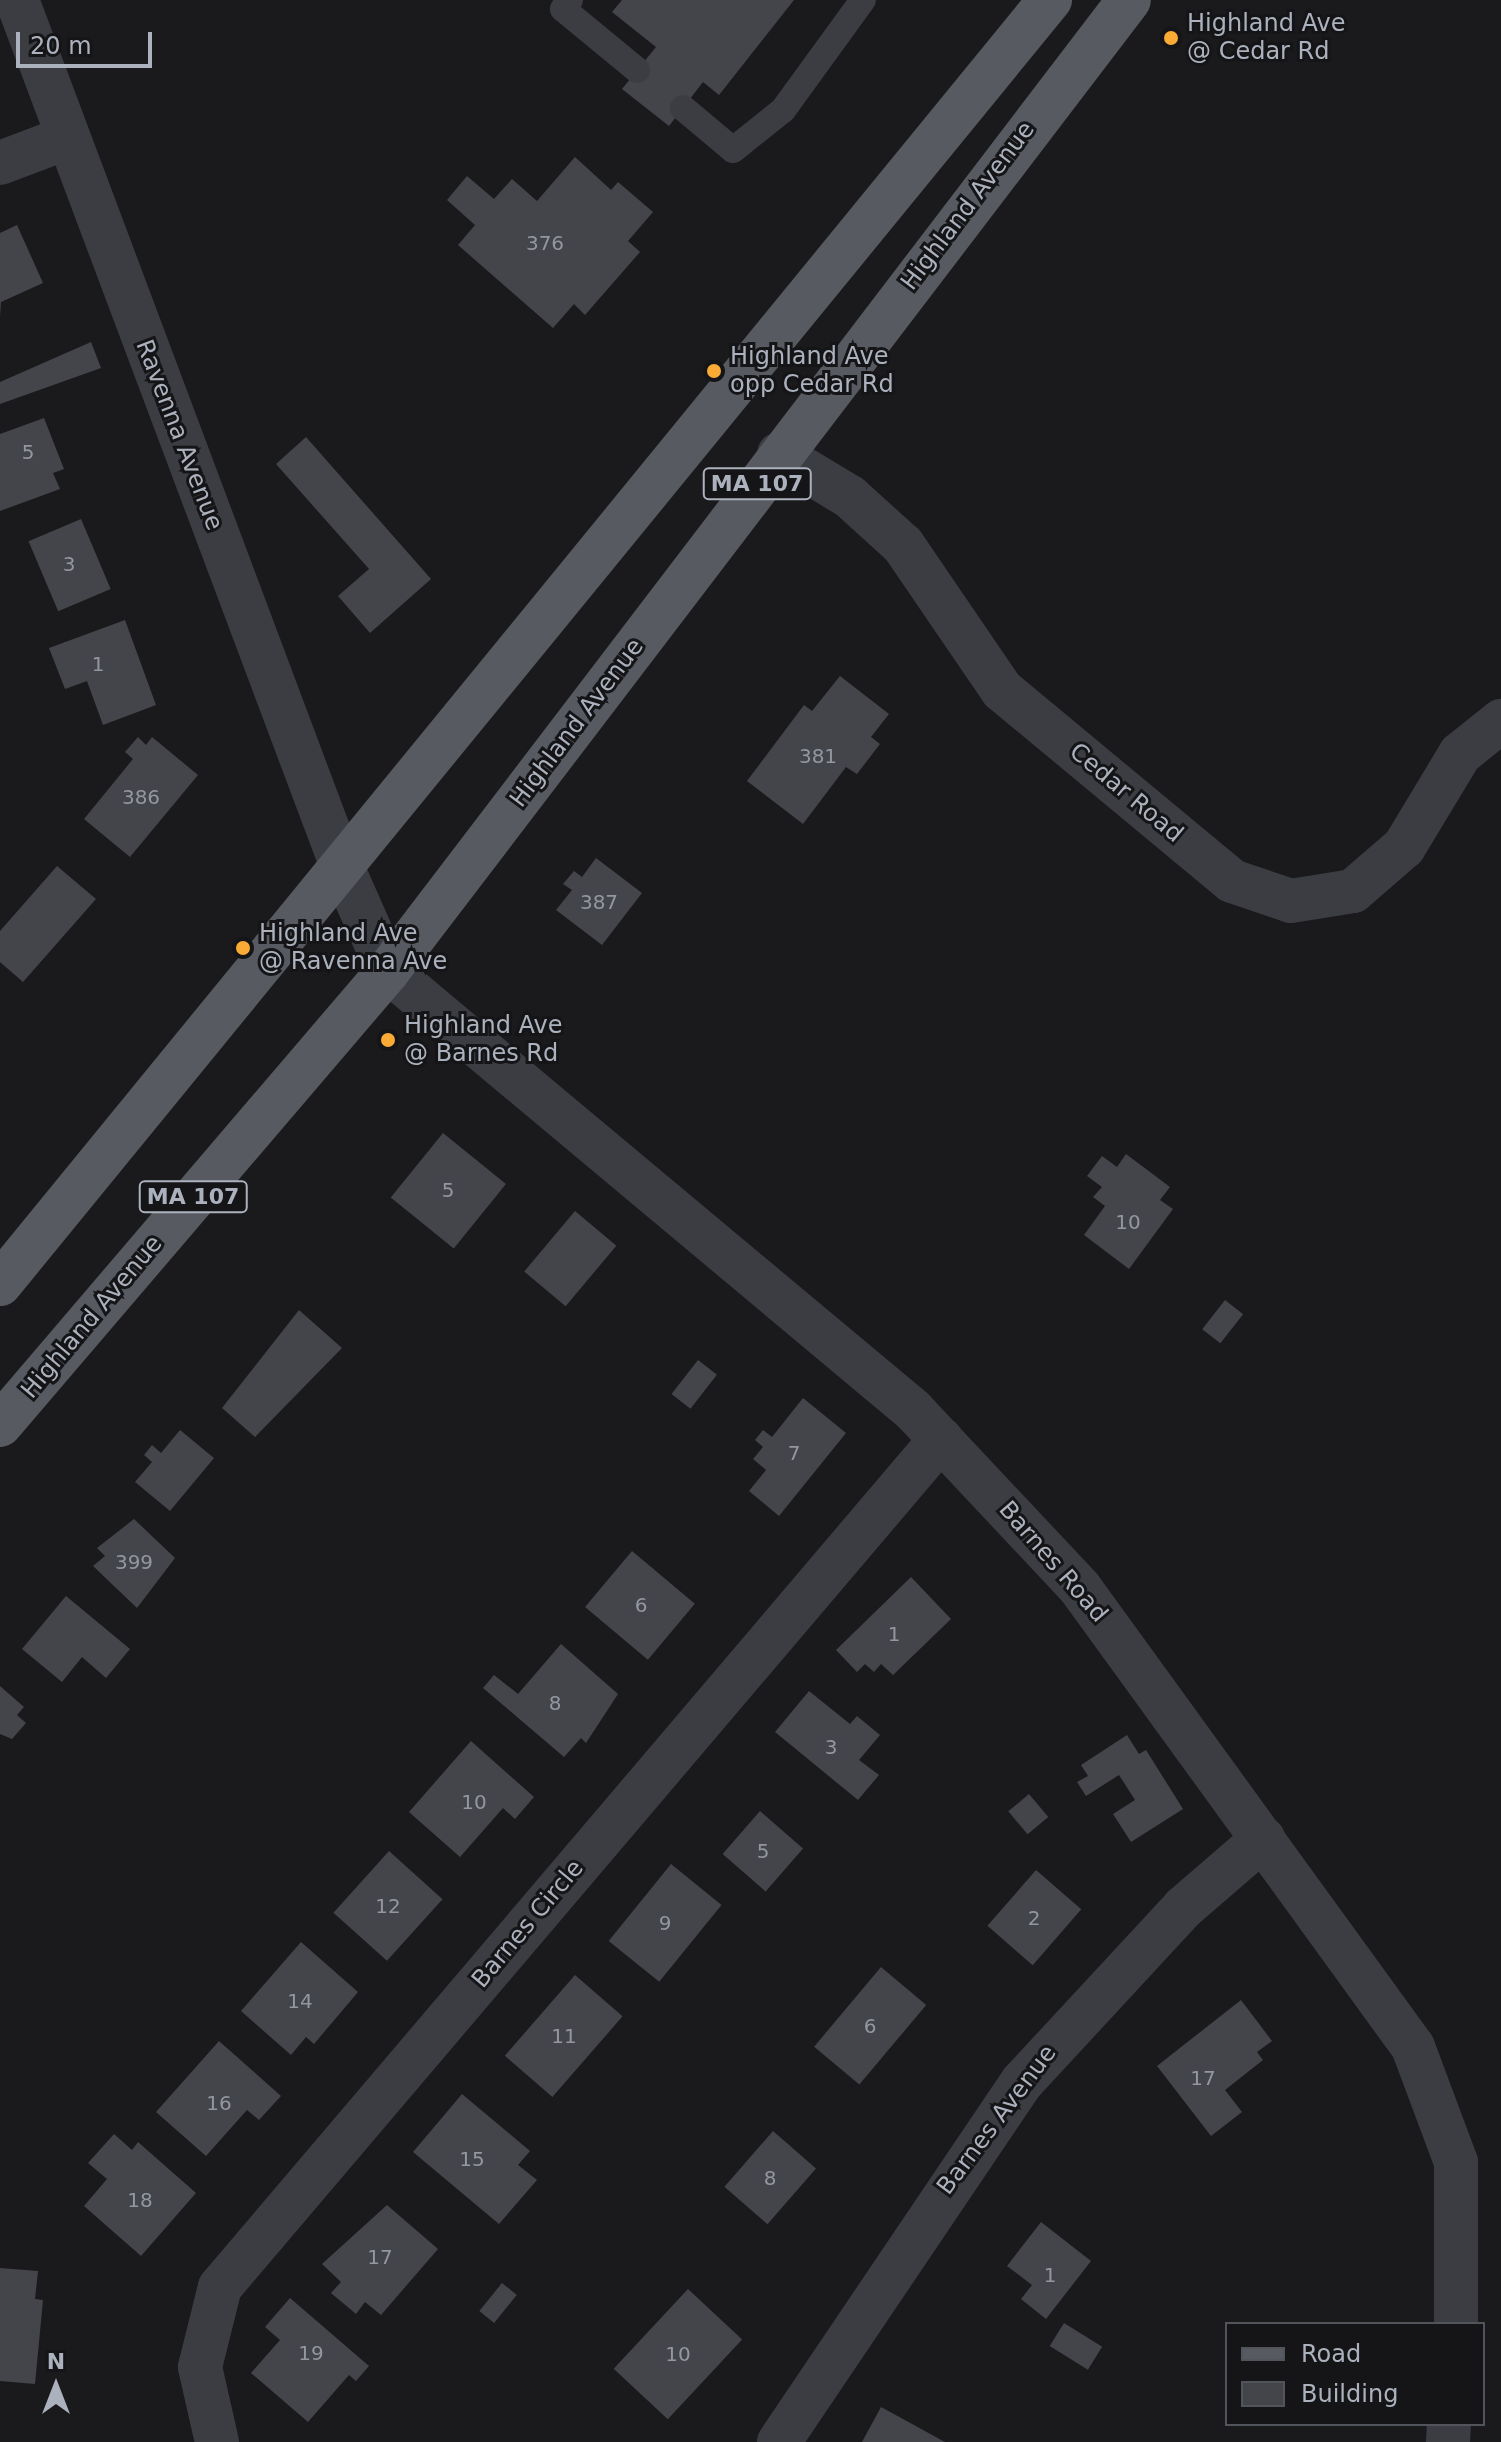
<!DOCTYPE html>
<style>
body{margin:0}
#map{position:relative;width:1501px;height:2442px;overflow:hidden;background:#1a1a1d;font-family:"DejaVu Sans",sans-serif}
div>[style]{position:absolute}
.building>*{inset:0;background:#44454a;transform-origin:0 0}
.lane>*{height:26px;margin:-13px;padding:0 13px;transform-origin:13px;border-radius:13px;background:#3b3d42}
.street>*{height:44px;margin:-22px;padding:0 22px;transform-origin:22px;border-radius:22px;background:#3b3d42}
.primary>*{height:44px;margin:-22px;padding:0 22px;transform-origin:22px;border-radius:22px;background:#575a61}
.dots>*{width:22px;height:22px;translate:-50% -50%;box-sizing:border-box;border:4px solid #151518;border-radius:50%}
span{translate:-50% -50%;white-space:nowrap;text-align:center;line-height:1.15;-webkit-text-stroke:6px #151518;paint-order:stroke}
.number-label{font-size:20px;color:#9297a0}
.number-label span{-webkit-text-stroke-width:0}
.shield-label span{padding:2px 6px;background:#151518;border:2px solid;border-radius:6px;-webkit-text-stroke-width:0}
.shield-label{font-size:22px;color:#acb2bd;font-weight:700}
.poi-label{font-size:24px;color:#acb2bd}
.left{translate:0 -50%;text-align:left}
.street-label{font-size:24px;color:#acb2bd}
.legend{position:absolute;left:1225px;top:2322px;width:260px;height:104px;box-sizing:border-box;background:#151518;border:2px solid #51545a;margin:0;padding:10px 14px;list-style:none;font-size:24px;color:#acb2bd}
.legend li{display:flex;align-items:center;gap:16px;height:40px}
.legend b{width:40px;border:2px solid #51545a}
.north{position:absolute;left:16px;top:2346px;width:80px;height:80px;-webkit-text-stroke:6px #151518;paint-order:stroke;rotate:0deg;font-size:22px;font-weight:700;line-height:32px;text-align:center;color:#acb2bd}
.north::after{content:'';display:block;margin:auto;width:28px;height:36px;background:#acb2bd;clip-path:polygon(50% 0,100% 100%,50% 72%,0 100%)}
.scale{position:absolute;left:16px;top:32px;width:136px;height:36px;box-sizing:border-box;border:4px solid #acb2bd;border-top:0;padding-left:10px;font-size:24px;line-height:28px;white-space:nowrap;color:#acb2bd;-webkit-text-stroke:6px #151518;paint-order:stroke}
</style>
<div id="map">
<div class="building">
<div style="clip-path:polygon(622px 0,794px 0,719px 95px,703px 82px,669px 126px,622px 89px,656px 47px,612px 12px)"></div>
<div style="clip-path:polygon(575px 157px,611px 190px,618px 182px,653px 212px,628px 241px,640px 252px,585px 315px,574px 304px,553px 328px,458px 245px,475px 225px,447px 200px,467px 176px,494px 199px,512px 179px,537px 201px)"></div>
<div style="clip-path:polygon(17px 225px,43px 283px,1px 302px,0 317px,0 233px)"></div>
<div style="clip-path:polygon(91px 342px,101px 368px,0 404px,0 382px)"></div>
<div style="clip-path:polygon(44px 418px,64px 469px,53px 473px,60px 489px,0 511px,0 434px)"></div>
<div style="clip-path:polygon(306px 437px,431px 579px,370px 633px,338px 596px,369px 569px,276px 464px)"></div>
<div style="left:81px;top:519px;width:76px;height:57px;rotate:67deg"></div>
<div style="clip-path:polygon(125px 620px,156px 705px,103px 725px,87px 681px,65px 689px,49px 648px)"></div>
<div style="clip-path:polygon(840px 676px,889px 714px,871px 737px,880px 744px,857px 774px,846px 767px,803px 824px,747px 781px,804px 705px,812px 711px)"></div>
<div style="clip-path:polygon(138px 737px,146px 745px,152px 737px,198px 775px,130px 857px,84px 819px,133px 759px,125px 752px)"></div>
<div style="clip-path:polygon(596px 858px,642px 893px,602px 945px,556px 910px,572px 890px,563px 884px,574px 871px,582px 877px)"></div>
<div style="clip-path:polygon(57px 866px,96px 899px,23px 982px,0 962px,0 931px)"></div>
<div style="left:443px;top:1133px;width:81px;height:83px;rotate:39deg"></div>
<div style="clip-path:polygon(1126px 1154px,1170px 1187px,1160px 1200px,1173px 1209px,1129px 1269px,1084px 1235px,1105px 1206px,1093px 1197px,1102px 1187px,1087px 1176px,1102px 1156px,1117px 1167px)"></div>
<div style="left:575px;top:1211px;width:54px;height:79px;rotate:40deg"></div>
<div style="left:1225px;top:1300px;width:23px;height:37px;rotate:38deg"></div>
<div style="clip-path:polygon(299px 1310px,342px 1348px,255px 1437px,222px 1408px)"></div>
<div style="left:698px;top:1360px;width:24px;height:43px;rotate:38deg"></div>
<div style="clip-path:polygon(803px 1398px,846px 1433px,779px 1516px,749px 1491px,766px 1470px,753px 1459px,763px 1447px,755px 1440px,763px 1430px,772px 1437px)"></div>
<div style="clip-path:polygon(180px 1430px,214px 1458px,170px 1511px,135px 1482px,152px 1462px,144px 1455px,152px 1445px,161px 1453px)"></div>
<div style="clip-path:polygon(134px 1519px,175px 1558px,137px 1608px,93px 1566px,105px 1556px,97px 1548px)"></div>
<div style="left:632px;top:1551px;width:82px;height:73px;rotate:40deg"></div>
<div style="clip-path:polygon(911px 1577px,951px 1619px,893px 1675px,881px 1664px,874px 1672px,865px 1664px,857px 1672px,836px 1650px)"></div>
<div style="clip-path:polygon(66px 1596px,130px 1649px,106px 1678px,82px 1657px,62px 1682px,22px 1649px)"></div>
<div style="clip-path:polygon(561px 1644px,618px 1694px,586px 1743px,581px 1738px,564px 1757px,483px 1688px,494px 1675px,518px 1694px)"></div>
<div style="clip-path:polygon(0 1686px,24px 1707px,17px 1715px,26px 1723px,12px 1739px,0 1734px)"></div>
<div style="clip-path:polygon(809px 1691px,850px 1724px,857px 1716px,880px 1735px,859px 1760px,879px 1775px,858px 1800px,775px 1732px)"></div>
<div style="clip-path:polygon(1127px 1735px,1139px 1754px,1146px 1750px,1183px 1809px,1131px 1842px,1113px 1814px,1135px 1800px,1119px 1775px,1086px 1796px,1077px 1782px,1088px 1776px,1081px 1765px)"></div>
<div style="clip-path:polygon(471px 1741px,534px 1797px,515px 1819px,503px 1808px,460px 1857px,409px 1812px)"></div>
<div style="left:1029px;top:1794px;width:30px;height:27px;rotate:50deg"></div>
<div style="left:760px;top:1811px;width:57px;height:57px;rotate:41deg"></div>
<div style="left:389px;top:1851px;width:72px;height:83px;rotate:42deg"></div>
<div style="left:671px;top:1864px;width:65px;height:99px;rotate:39deg"></div>
<div style="left:1036px;top:1870px;width:60px;height:74px;rotate:41deg"></div>
<div style="clip-path:polygon(301px 1942px,358px 1992px,314px 2044px,306px 2037px,291px 2055px,241px 2011px)"></div>
<div style="left:881px;top:1967px;width:59px;height:104px;rotate:40deg"></div>
<div style="left:575px;top:1975px;width:63px;height:107px;rotate:41deg"></div>
<div style="clip-path:polygon(1241px 2000px,1272px 2041px,1257px 2052px,1263px 2060px,1225px 2090px,1242px 2112px,1211px 2136px,1157px 2066px)"></div>
<div style="clip-path:polygon(219px 2041px,281px 2096px,259px 2120px,247px 2110px,206px 2156px,156px 2112px)"></div>
<div style="clip-path:polygon(462px 2094px,530px 2151px,518px 2165px,537px 2180px,499px 2224px,413px 2152px)"></div>
<div style="left:773px;top:2131px;width:57px;height:74px;rotate:41deg"></div>
<div style="clip-path:polygon(114px 2134px,132px 2150px,138px 2142px,196px 2193px,141px 2256px,84px 2206px,107px 2179px,88px 2163px)"></div>
<div style="clip-path:polygon(387px 2205px,438px 2249px,381px 2315px,365px 2302px,356px 2314px,331px 2293px,341px 2282px,322px 2264px)"></div>
<div style="clip-path:polygon(1041px 2222px,1091px 2261px,1046px 2319px,1021px 2299px,1032px 2285px,1007px 2266px)"></div>
<div style="clip-path:polygon(0 2268px,38px 2271px,35px 2299px,43px 2300px,35px 2384px,0 2381px)"></div>
<div style="left:502px;top:2283px;width:19px;height:36px;rotate:39deg"></div>
<div style="left:688px;top:2289px;width:74px;height:109px;rotate:43deg"></div>
<div style="clip-path:polygon(290px 2298px,369px 2366px,356px 2381px,349px 2375px,308px 2422px,251px 2373px,280px 2340px,265px 2327px)"></div>
<div style="left:1064px;top:2323px;width:45px;height:27px;rotate:32deg"></div>
<div style="clip-path:polygon(881px 2407px,945px 2442px,862px 2442px)"></div>
</div>
<div class="lane">
<div style="left:570px;top:0;width:11px;rotate:128deg"></div>
<div style="left:563px;top:9px;width:96px;rotate:39.5deg"></div>
<div style="left:683px;top:108px;width:65px;rotate:40deg"></div>
<div style="left:733px;top:150px;width:64px;rotate:-38.7deg"></div>
<div style="left:783px;top:110px;width:136px;rotate:-54deg"></div>
</div>
<div class="street">
<div style="left:17px;top:0;width:928px;rotate:69.44deg"></div>
<div style="left:343px;top:869px;width:111px;rotate:66.2deg"></div>
<div style="left:388px;top:971px;width:684px;rotate:39.9deg"></div>
<div style="left:913px;top:1410px;width:244px;rotate:46.8deg"></div>
<div style="left:1080px;top:1588px;width:567px;rotate:54.04deg"></div>
<div style="left:1413px;top:2047px;width:123px;rotate:69.5deg"></div>
<div style="left:1456px;top:2162px;width:162px;rotate:90deg"></div>
<div style="left:0;top:163px;width:71px;rotate:-20.7deg"></div>
<div style="left:779px;top:454px;width:83px;rotate:31.2deg"></div>
<div style="left:850px;top:497px;width:72px;rotate:42.2deg"></div>
<div style="left:903px;top:545px;width:176px;rotate:55.7deg"></div>
<div style="left:1002px;top:690px;width:299px;rotate:39.7deg"></div>
<div style="left:1232px;top:881px;width:62px;rotate:18.7deg"></div>
<div style="left:1291px;top:901px;width:63px;rotate:-9.2deg"></div>
<div style="left:1353px;top:891px;width:67px;rotate:-40.8deg"></div>
<div style="left:1404px;top:847px;width:109px;rotate:-58.9deg"></div>
<div style="left:1460px;top:754px;width:53px;rotate:-38.8deg"></div>
<div style="left:217px;top:2442px;width:77px;rotate:-102.8deg"></div>
<div style="left:200px;top:2367px;width:82px;rotate:-76deg"></div>
<div style="left:220px;top:2287px;width:1113px;rotate:-49.63deg"></div>
<div style="left:779px;top:2442px;width:434px;rotate:-56deg"></div>
<div style="left:1022px;top:2082px;width:237px;rotate:-47.2deg"></div>
<div style="left:1183px;top:1908px;width:106px;rotate:-40.8deg"></div>
<div style="left:1448px;top:2442px;width:18px;rotate:-87deg"></div>
</div>
<div class="primary">
<div style="left:0;top:1284px;width:1659px;rotate:-50.73deg"></div>
<div style="left:0;top:1425px;width:597px;rotate:-49.48deg"></div>
<div style="left:388px;top:971px;width:1221px;rotate:-52.65deg"></div>
</div>
<div class="dots">
<div style="left:1171px;top:38px;background:#faab35"></div>
<div style="left:714px;top:371px;background:#faab35"></div>
<div style="left:243px;top:948px;background:#faab35"></div>
<div style="left:388px;top:1040px;background:#faab35"></div>
</div>
<div class="number-label">
<span style="left:545px;top:243px">376</span>
<span style="left:28px;top:452px">5</span>
<span style="left:69px;top:564px">3</span>
<span style="left:98px;top:664px">1</span>
<span style="left:818px;top:756px">381</span>
<span style="left:141px;top:797px">386</span>
<span style="left:599px;top:902px">387</span>
<span style="left:448px;top:1190px">5</span>
<span style="left:1128px;top:1222px">10</span>
<span style="left:794px;top:1453px">7</span>
<span style="left:134px;top:1562px">399</span>
<span style="left:641px;top:1605px">6</span>
<span style="left:894px;top:1634px">1</span>
<span style="left:555px;top:1703px">8</span>
<span style="left:831px;top:1747px">3</span>
<span style="left:474px;top:1802px">10</span>
<span style="left:763px;top:1851px">5</span>
<span style="left:388px;top:1906px">12</span>
<span style="left:1034px;top:1918px">2</span>
<span style="left:665px;top:1923px">9</span>
<span style="left:300px;top:2001px">14</span>
<span style="left:870px;top:2026px">6</span>
<span style="left:564px;top:2036px">11</span>
<span style="left:1203px;top:2078px">17</span>
<span style="left:219px;top:2103px">16</span>
<span style="left:472px;top:2159px">15</span>
<span style="left:770px;top:2178px">8</span>
<span style="left:140px;top:2200px">18</span>
<span style="left:380px;top:2257px">17</span>
<span style="left:1050px;top:2275px">1</span>
<span style="left:311px;top:2353px">19</span>
<span style="left:678px;top:2354px">10</span>
</div>
<div class="shield-label">
<span style="left:757px;top:484px">MA 107</span>
<span style="left:193px;top:1197px">MA 107</span>
</div>
<div class="poi-label">
<span class="left" style="left:1187px;top:38px">Highland Ave<br>@ Cedar Rd</span>
<span class="left" style="left:730px;top:371px">Highland Ave<br>opp Cedar Rd</span>
<span class="left" style="left:259px;top:948px">Highland Ave<br>@ Ravenna Ave</span>
<span class="left" style="left:404px;top:1040px">Highland Ave<br>@ Barnes Rd</span>
</div>
<div class="street-label">
<span style="left:968px;top:206px;rotate:-53deg">Highland Avenue</span>
<span style="left:179px;top:435px;rotate:69deg">Ravenna Avenue</span>
<span style="left:577px;top:723px;rotate:-53deg">Highland Avenue</span>
<span style="left:1126px;top:793px;rotate:40deg">Cedar Road</span>
<span style="left:92px;top:1317px;rotate:-50deg">Highland Avenue</span>
<span style="left:1053px;top:1562px;rotate:49deg">Barnes Road</span>
<span style="left:528px;top:1924px;rotate:-50deg">Barnes Circle</span>
<span style="left:997px;top:2120px;rotate:-53deg">Barnes Avenue</span>
</div>
<ul class="legend">
<li><b style="height:10px;background:#575a61"></b>Road</li>
<li><b style="height:22px;background:#44454a"></b>Building</li>
</ul>
<div class="north">N</div>
<div class="scale">20 m</div>
</div>
